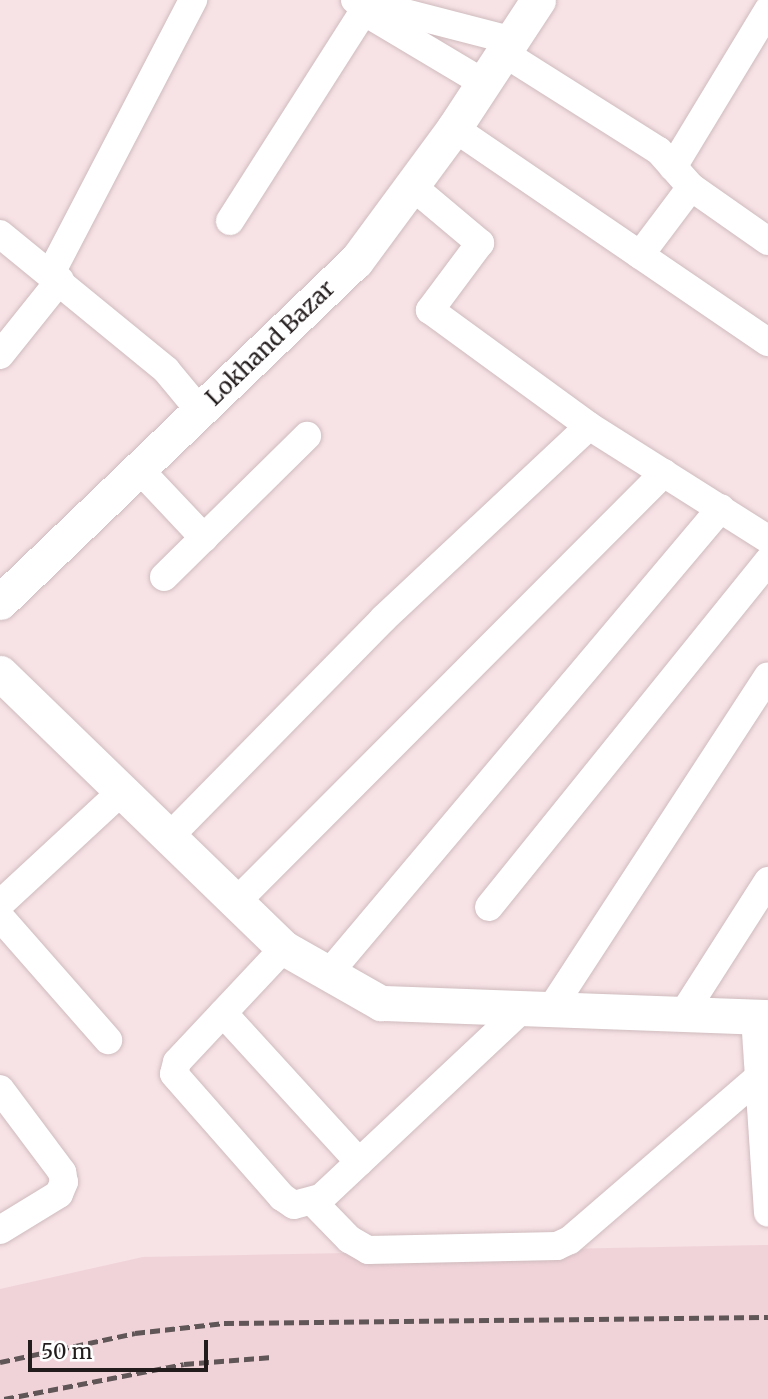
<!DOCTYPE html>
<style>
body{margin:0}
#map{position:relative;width:768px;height:1399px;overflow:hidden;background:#f7e2e6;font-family:Merriweather,serif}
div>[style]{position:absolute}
.built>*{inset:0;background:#f0d3d9}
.roads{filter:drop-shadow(0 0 2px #cfbbbe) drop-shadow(0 0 2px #cfbbbe)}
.minor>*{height:28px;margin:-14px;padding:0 14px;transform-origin:14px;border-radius:14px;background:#fff}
.major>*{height:35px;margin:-17.5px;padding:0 17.5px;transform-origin:17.5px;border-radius:17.5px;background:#fff}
.rail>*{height:5px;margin-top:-2.5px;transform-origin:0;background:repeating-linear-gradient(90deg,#605557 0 10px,transparent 0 15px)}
span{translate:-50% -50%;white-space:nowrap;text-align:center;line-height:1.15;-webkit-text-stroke:7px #fff;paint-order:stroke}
.street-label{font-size:23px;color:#231c1d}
.scale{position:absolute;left:28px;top:1340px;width:180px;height:32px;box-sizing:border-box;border:4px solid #231c1d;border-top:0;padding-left:9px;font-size:21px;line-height:24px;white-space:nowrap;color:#231c1d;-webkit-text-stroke:5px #fff;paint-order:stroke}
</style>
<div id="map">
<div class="built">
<div style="clip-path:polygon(768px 1245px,768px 1399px,0 1399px,0 1289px,143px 1257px)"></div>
</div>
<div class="roads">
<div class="minor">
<div style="left:355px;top:0;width:163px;rotate:14.5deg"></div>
<div style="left:363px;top:11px;width:141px;rotate:30.8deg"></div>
<div style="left:504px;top:53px;width:183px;rotate:32.3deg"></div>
<div style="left:659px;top:151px;width:48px;rotate:48.4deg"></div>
<div style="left:691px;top:187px;width:94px;rotate:35deg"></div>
<div style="left:454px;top:128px;width:380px;rotate:34.3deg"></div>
<div style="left:673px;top:167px;width:184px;rotate:-58.8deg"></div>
<div style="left:412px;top:186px;width:89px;rotate:40deg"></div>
<div style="left:480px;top:243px;width:84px;rotate:126.7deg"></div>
<div style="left:430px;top:310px;width:197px;rotate:36.1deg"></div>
<div style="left:589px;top:426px;width:212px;rotate:32.3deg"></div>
<div style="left:230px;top:221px;width:249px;rotate:-57.5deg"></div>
<div style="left:0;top:234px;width:215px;rotate:39.3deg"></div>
<div style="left:166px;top:370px;width:53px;rotate:50.3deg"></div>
<div style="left:640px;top:255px;width:85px;rotate:-53.1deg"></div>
<div style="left:51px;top:273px;width:308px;rotate:-62.5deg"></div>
<div style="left:0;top:355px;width:96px;rotate:-51.3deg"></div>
<div style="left:139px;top:469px;width:95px;rotate:46.7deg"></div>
<div style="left:164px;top:577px;width:201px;rotate:-44.6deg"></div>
<div style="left:169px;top:837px;width:305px;rotate:-45.5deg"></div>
<div style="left:383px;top:619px;width:282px;rotate:-43.1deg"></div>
<div style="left:236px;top:902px;width:606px;rotate:-45.07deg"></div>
<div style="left:0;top:904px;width:166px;rotate:-42.8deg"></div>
<div style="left:489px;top:907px;width:444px;rotate:-51.1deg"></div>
<div style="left:0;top:917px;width:164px;rotate:48.7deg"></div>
<div style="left:284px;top:948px;width:156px;rotate:133.2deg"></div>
<div style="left:177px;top:1062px;width:12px;rotate:104deg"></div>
<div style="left:174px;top:1074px;width:164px;rotate:48.7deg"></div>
<div style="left:282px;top:1197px;width:14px;rotate:34deg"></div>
<div style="left:294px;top:1205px;width:28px;rotate:-15deg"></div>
<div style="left:321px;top:1198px;width:277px;rotate:-43.2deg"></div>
<div style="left:329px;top:973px;width:608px;rotate:-49.87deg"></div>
<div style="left:551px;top:1009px;width:397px;rotate:-56.9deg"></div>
<div style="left:223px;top:1013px;width:202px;rotate:47.6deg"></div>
<div style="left:683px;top:1014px;width:158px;rotate:-57.4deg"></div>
<div style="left:755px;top:1017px;width:196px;rotate:86.2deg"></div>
<div style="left:0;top:1089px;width:104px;rotate:53.2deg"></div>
<div style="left:62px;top:1172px;width:10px;rotate:79deg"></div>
<div style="left:64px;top:1182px;width:13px;rotate:113deg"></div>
<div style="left:59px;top:1194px;width:69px;rotate:148.6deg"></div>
<div style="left:313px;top:1202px;width:52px;rotate:45.8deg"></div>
<div style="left:349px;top:1239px;width:22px;rotate:30deg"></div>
<div style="left:368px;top:1250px;width:189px;rotate:-1.2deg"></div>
<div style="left:557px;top:1246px;width:14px;rotate:-25deg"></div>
<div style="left:570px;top:1240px;width:251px;rotate:-40.8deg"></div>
</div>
<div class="major">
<div style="left:0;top:602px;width:493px;rotate:-43.8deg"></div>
<div style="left:356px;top:261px;width:165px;rotate:-53.6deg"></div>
<div style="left:454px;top:128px;width:153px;rotate:-56.7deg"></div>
<div style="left:0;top:673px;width:395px;rotate:44.1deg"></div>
<div style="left:284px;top:948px;width:112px;rotate:29.6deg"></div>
<div style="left:381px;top:1003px;width:387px;rotate:2.1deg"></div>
</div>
</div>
<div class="rail">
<div style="left:0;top:1362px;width:138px;rotate:-12.1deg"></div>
<div style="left:135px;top:1333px;width:90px;rotate:-6.4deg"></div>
<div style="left:224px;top:1323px;width:544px;rotate:-0.63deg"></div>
<div style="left:4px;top:1399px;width:183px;rotate:-11deg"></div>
<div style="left:184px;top:1364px;width:88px;rotate:-4.5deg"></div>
</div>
<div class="street-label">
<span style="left:270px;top:343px;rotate:-44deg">Lokhand Bazar</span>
</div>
<div class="scale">50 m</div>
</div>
